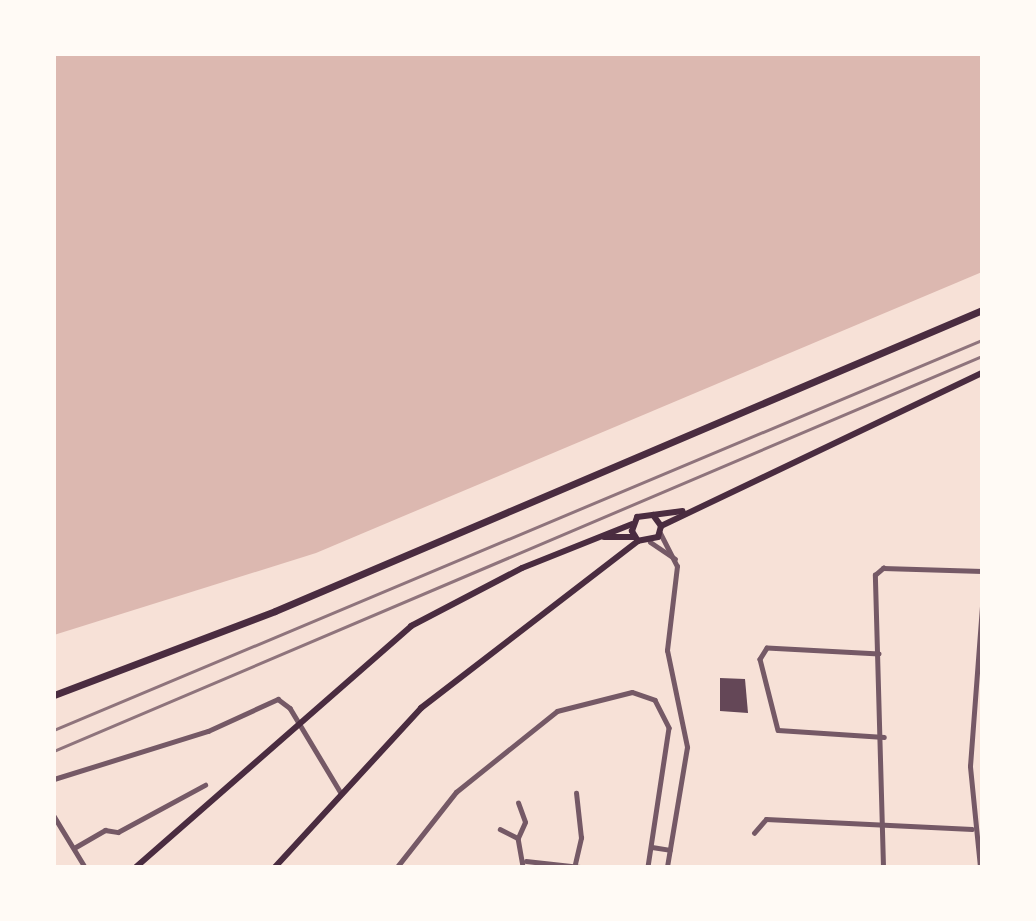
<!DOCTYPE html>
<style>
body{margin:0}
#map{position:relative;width:1036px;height:921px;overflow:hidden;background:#f7e1d7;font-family:Helvetica,sans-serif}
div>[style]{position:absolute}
.water>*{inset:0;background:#dcb8b0}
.building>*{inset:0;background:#644757}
.minor>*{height:4.5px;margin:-2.25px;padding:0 2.25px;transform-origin:2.25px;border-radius:2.25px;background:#755966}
.tertiary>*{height:5px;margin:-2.5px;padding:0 2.5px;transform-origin:2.5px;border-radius:2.5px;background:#755966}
.secondary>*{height:6px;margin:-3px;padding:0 3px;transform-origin:3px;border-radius:3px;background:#4a2c40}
.primary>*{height:7px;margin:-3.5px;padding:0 3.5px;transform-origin:3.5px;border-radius:3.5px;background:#4a2c40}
.rail>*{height:2.5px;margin:-1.25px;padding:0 1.25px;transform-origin:1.25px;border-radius:1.25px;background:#8f747c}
span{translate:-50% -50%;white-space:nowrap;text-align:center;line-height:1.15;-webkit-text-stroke:5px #fffaf5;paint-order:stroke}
.frame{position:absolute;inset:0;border:56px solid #fffaf5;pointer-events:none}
</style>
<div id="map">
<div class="water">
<div style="clip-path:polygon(54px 54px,982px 54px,982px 272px,316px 553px,54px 635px)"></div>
</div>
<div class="building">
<div style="clip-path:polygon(720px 678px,745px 679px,748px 713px,720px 711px)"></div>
</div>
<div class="minor">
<div style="left:879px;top:654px;width:112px;rotate:-176.9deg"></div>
<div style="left:767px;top:648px;width:13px;rotate:122deg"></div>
<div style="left:760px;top:659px;width:73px;rotate:75.8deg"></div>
<div style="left:778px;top:730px;width:106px;rotate:3.8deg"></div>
<div style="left:54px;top:779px;width:161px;rotate:-17.3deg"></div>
<div style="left:208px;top:731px;width:77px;rotate:-24.6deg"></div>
<div style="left:278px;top:699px;width:15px;rotate:37deg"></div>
<div style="left:290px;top:708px;width:99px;rotate:59deg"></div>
<div style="left:54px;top:816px;width:60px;rotate:58.7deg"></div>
<div style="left:500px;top:829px;width:20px;rotate:27deg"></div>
<div style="left:754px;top:833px;width:18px;rotate:-49deg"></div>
<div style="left:766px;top:819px;width:206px;rotate:2.8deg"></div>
<div style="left:518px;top:838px;width:17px;rotate:-66deg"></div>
<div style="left:525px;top:822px;width:20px;rotate:-110deg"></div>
<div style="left:518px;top:838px;width:29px;rotate:80deg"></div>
<div style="left:652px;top:847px;width:18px;rotate:9deg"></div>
<div style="left:74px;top:848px;width:36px;rotate:-30deg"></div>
<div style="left:105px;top:830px;width:13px;rotate:9deg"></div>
<div style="left:118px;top:832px;width:99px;rotate:-28.4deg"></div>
<div style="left:526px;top:861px;width:54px;rotate:6.3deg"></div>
<div style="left:575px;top:864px;width:27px;rotate:-77deg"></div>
<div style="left:581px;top:838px;width:45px;rotate:-96.3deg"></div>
<div style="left:397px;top:867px;width:95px;rotate:-51.8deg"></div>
<div style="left:456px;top:792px;width:129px;rotate:-38.7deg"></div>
<div style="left:557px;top:711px;width:77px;rotate:-14.2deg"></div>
<div style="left:632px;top:692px;width:24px;rotate:19deg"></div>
<div style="left:655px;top:700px;width:31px;rotate:63deg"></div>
<div style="left:669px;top:728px;width:141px;rotate:98.6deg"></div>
<div style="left:883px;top:867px;width:292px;rotate:-91.6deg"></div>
<div style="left:875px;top:575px;width:11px;rotate:-41deg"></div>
<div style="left:883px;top:568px;width:99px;rotate:1.7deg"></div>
<div style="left:980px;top:867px;width:101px;rotate:-95.7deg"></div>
<div style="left:970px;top:766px;width:161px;rotate:-85.7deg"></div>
</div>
<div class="tertiary">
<div style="left:660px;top:533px;width:37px;rotate:63deg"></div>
<div style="left:677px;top:566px;width:85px;rotate:96.8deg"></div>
<div style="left:667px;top:650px;width:99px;rotate:78.3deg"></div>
<div style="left:687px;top:747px;width:122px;rotate:99.5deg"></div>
<div style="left:650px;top:542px;width:30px;rotate:34deg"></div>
</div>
<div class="secondary">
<div style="left:653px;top:515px;width:14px;rotate:54deg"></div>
<div style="left:661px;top:526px;width:11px;rotate:105deg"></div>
<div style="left:658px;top:537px;width:20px;rotate:169deg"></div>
<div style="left:638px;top:541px;width:12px;rotate:-121deg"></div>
<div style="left:632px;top:531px;width:15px;rotate:-70deg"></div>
<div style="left:637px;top:517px;width:46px;rotate:-7.4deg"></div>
<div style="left:661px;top:526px;width:356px;rotate:-25.5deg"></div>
<div style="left:604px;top:537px;width:31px"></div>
<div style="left:136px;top:867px;width:366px;rotate:-41.2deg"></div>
<div style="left:411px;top:626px;width:125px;rotate:-27.6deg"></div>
<div style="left:522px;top:568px;width:118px;rotate:-21.8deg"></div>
<div style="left:275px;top:867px;width:216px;rotate:-47.4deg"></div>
<div style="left:421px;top:708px;width:274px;rotate:-37.6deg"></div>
</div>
<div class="primary">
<div style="left:54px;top:695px;width:236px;rotate:-20.8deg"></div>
<div style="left:275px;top:611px;width:768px;rotate:-23.06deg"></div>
</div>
<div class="rail">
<div style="left:54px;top:730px;width:1007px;rotate:-22.8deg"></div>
<div style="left:54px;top:751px;width:1009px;rotate:-23.06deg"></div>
</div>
<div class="frame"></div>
</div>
